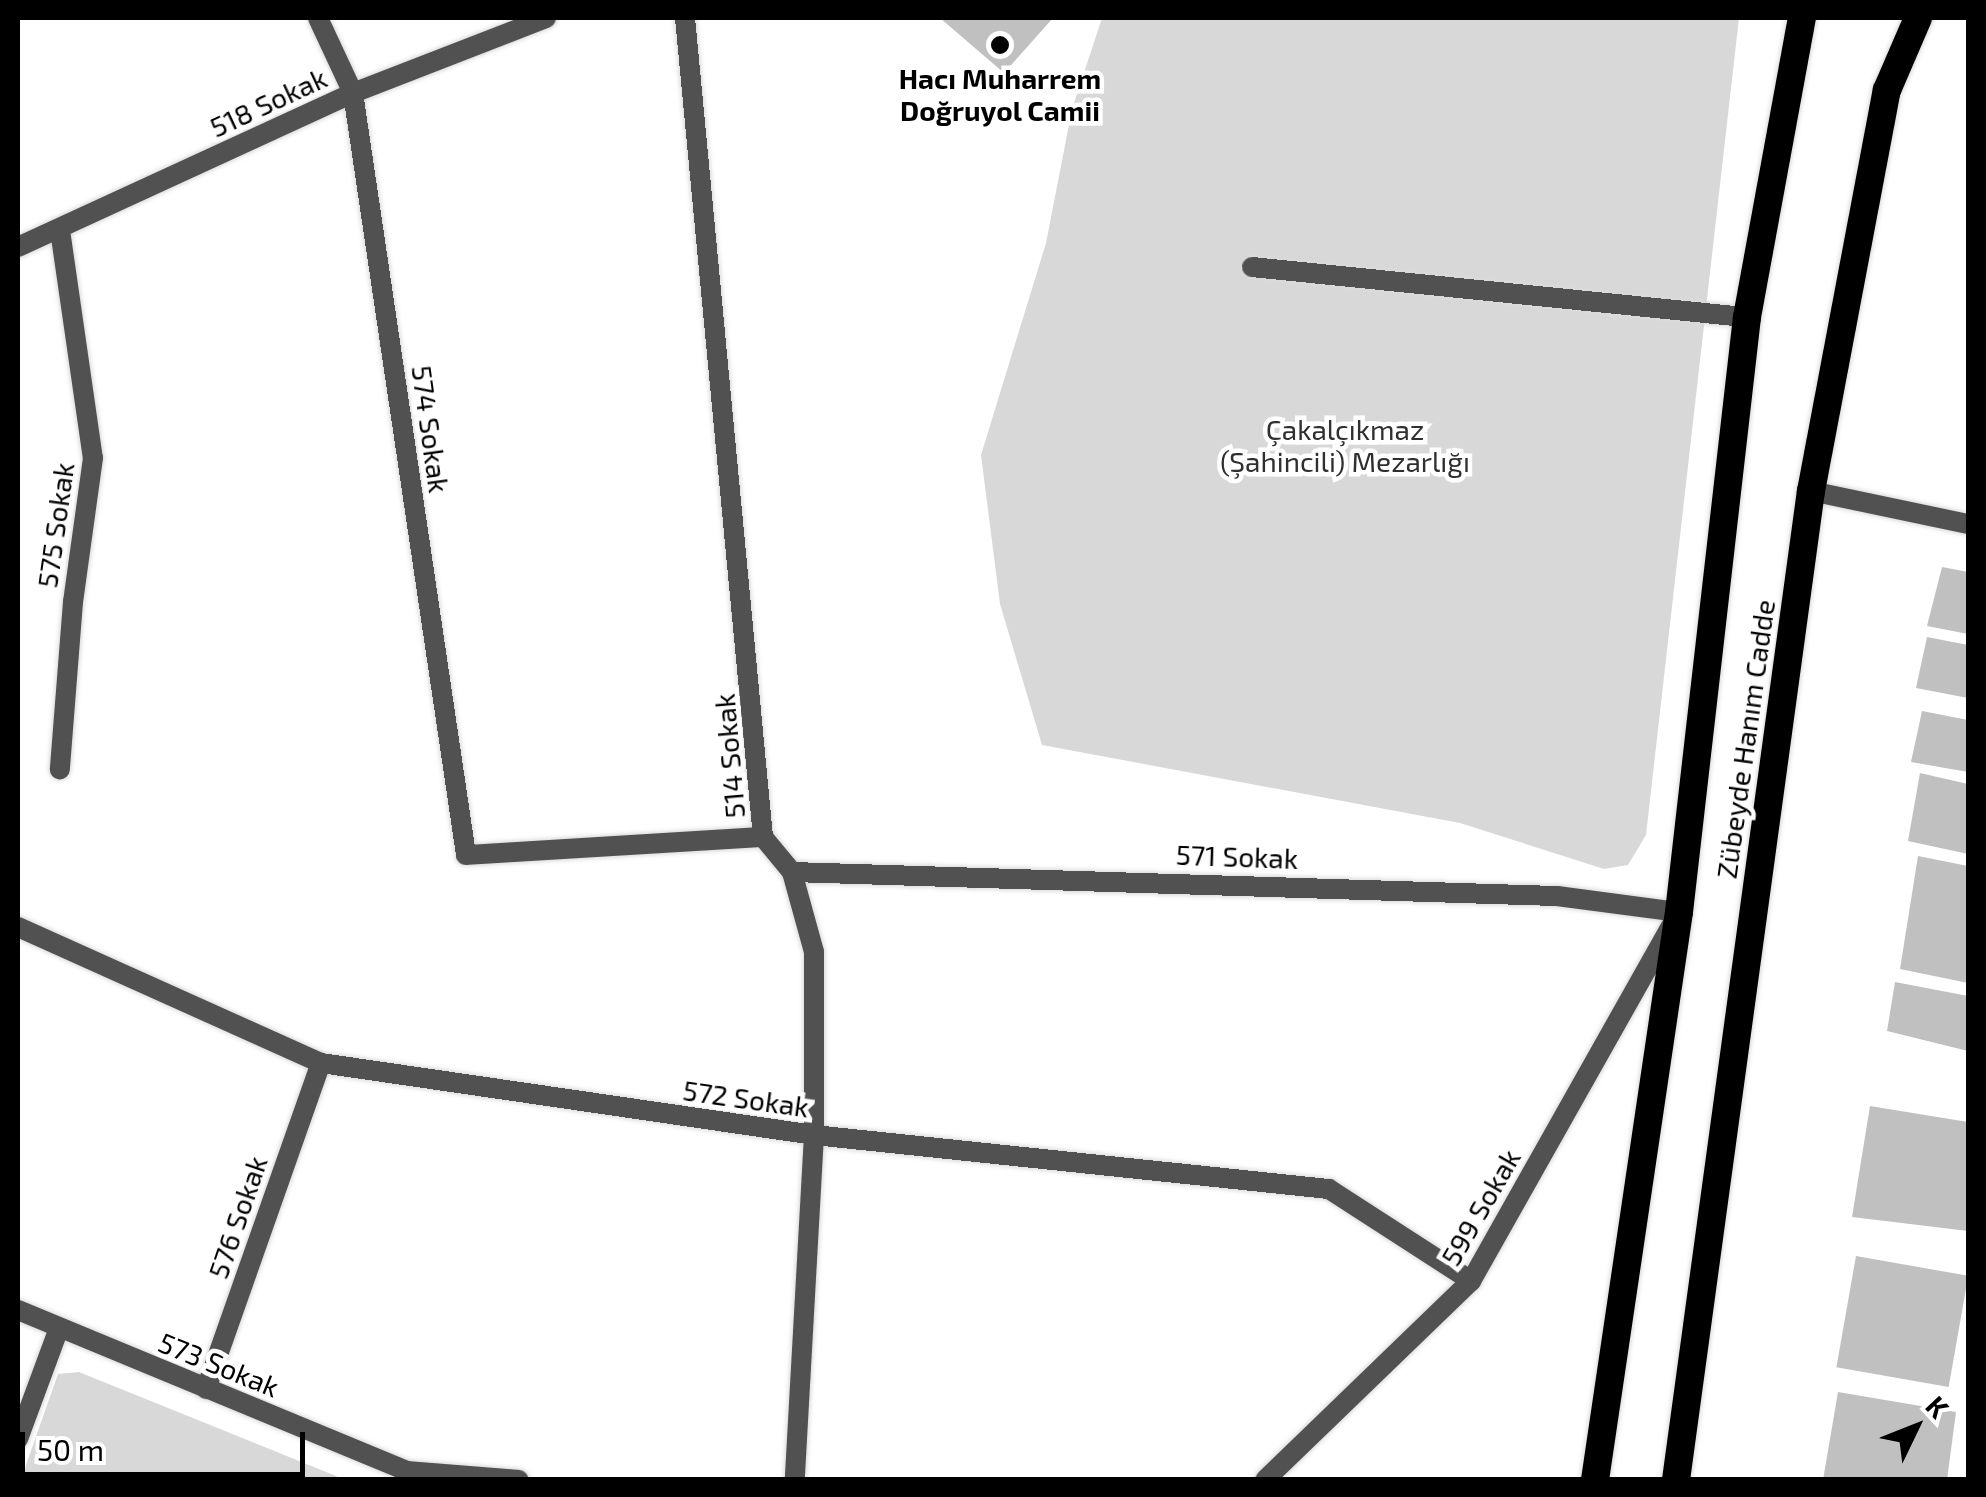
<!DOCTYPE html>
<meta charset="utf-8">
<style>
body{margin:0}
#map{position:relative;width:1986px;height:1497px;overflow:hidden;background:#fff;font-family:"Exo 2",sans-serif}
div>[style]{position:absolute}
.green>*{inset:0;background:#d8d8d8}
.building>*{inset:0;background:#c0c0c0;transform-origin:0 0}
.roads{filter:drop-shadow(0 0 2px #dbdbdb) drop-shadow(0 0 2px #dbdbdb)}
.service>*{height:20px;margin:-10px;padding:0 10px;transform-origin:10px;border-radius:10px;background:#515151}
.minor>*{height:20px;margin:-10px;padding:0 10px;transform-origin:10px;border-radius:10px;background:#515151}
.trunk>*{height:28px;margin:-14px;padding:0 14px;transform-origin:14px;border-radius:14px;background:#000}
.dots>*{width:28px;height:28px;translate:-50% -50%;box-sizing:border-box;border:5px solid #fff;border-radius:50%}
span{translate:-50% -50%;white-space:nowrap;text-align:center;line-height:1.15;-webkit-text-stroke:9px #fff;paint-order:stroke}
.poi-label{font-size:28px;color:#000;font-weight:700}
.street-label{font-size:28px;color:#000}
.park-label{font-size:28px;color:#2f2f2f}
.frame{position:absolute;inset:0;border:20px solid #000;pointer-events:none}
.north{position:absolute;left:1866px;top:1377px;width:100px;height:100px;-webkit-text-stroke:8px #fff;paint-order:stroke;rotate:47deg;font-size:28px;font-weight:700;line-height:40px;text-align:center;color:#000}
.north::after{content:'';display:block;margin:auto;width:35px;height:45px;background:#000;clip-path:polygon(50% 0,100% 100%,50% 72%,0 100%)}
.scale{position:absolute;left:20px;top:1432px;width:285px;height:45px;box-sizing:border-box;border:5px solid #000;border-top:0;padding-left:12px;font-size:30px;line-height:35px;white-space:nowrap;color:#000;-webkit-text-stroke:8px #fff;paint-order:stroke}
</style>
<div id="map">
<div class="green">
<div style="clip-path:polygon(1102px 18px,1739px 18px,1646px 835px,1628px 865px,1604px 869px,1460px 823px,1042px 745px,1000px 604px,981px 455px,1046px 243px,1072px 109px)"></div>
<div style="clip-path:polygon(79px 1372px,341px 1478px,342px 1479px,21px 1479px,58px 1374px)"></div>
</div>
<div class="building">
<div style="clip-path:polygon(940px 18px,1053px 18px,1004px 73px)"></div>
<div style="clip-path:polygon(1942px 567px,1968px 572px,1968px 634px,1927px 626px)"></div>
<div style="clip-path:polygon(1927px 637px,1968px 645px,1968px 698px,1916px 688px)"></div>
<div style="clip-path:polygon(1922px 711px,1968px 720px,1968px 772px,1911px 762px)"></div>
<div style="clip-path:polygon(1920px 773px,1968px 784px,1968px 854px,1908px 841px)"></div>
<div style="clip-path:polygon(1918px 856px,1968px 866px,1968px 983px,1900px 969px)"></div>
<div style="clip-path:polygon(1895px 982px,1968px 996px,1968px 1051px,1887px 1031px)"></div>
<div style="clip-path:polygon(1870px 1106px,1968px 1122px,1968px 1231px,1852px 1217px)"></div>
<div style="left:1856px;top:1256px;width:114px;height:113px;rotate:10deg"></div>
<div style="clip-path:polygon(1838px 1392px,1956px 1412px,1947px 1480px,1823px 1480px)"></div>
</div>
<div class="roads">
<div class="service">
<div style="left:1252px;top:267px;width:498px;rotate:5.8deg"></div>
</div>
<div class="minor">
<div style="left:318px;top:18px;width:83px;rotate:65deg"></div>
<div style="left:353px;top:93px;width:770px;rotate:81.56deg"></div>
<div style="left:466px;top:855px;width:298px;rotate:-3.5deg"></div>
<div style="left:685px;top:18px;width:823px;rotate:84.56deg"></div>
<div style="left:763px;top:837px;width:45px;rotate:50.4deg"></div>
<div style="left:792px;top:872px;width:83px;rotate:74.6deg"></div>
<div style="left:814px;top:952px;width:183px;rotate:90deg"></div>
<div style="left:814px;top:1135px;width:346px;rotate:93.2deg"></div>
<div style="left:60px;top:230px;width:230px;rotate:81.8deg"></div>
<div style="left:93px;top:458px;width:145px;rotate:97.9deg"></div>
<div style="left:73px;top:602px;width:168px;rotate:94.5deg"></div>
<div style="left:18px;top:247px;width:369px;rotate:-24.7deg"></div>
<div style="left:353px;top:93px;width:207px;rotate:-21.2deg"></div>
<div style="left:1811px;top:491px;width:160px;rotate:11.9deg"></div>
<div style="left:792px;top:872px;width:765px;rotate:1.8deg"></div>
<div style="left:1557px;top:896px;width:123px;rotate:7.5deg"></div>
<div style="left:1679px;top:912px;width:424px;rotate:119.4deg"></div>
<div style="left:1471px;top:1281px;width:286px;rotate:136deg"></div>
<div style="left:18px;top:927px;width:332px;rotate:24.2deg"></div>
<div style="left:321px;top:1063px;width:498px;rotate:8.3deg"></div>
<div style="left:814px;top:1135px;width:518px;rotate:5.99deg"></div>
<div style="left:1329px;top:1189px;width:169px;rotate:32.9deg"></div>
<div style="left:18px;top:1310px;width:421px;rotate:22.5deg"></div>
<div style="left:407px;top:1471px;width:112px;rotate:4.6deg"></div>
<div style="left:206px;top:1389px;width:346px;rotate:-70.6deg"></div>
<div style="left:18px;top:1439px;width:118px;rotate:-69.7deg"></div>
</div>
<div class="trunk">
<div style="left:1595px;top:1480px;width:574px;rotate:-81.59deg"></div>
<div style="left:1679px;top:912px;width:599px;rotate:-83.48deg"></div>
<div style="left:1747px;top:317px;width:304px;rotate:-79.6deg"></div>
<div style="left:1676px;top:1480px;width:998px;rotate:-82.23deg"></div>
<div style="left:1811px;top:491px;width:408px;rotate:-79.3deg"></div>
<div style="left:1887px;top:90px;width:78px;rotate:-66.7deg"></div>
</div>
</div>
<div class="dots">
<div style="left:1000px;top:45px;background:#000"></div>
</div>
<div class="poi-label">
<span style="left:1000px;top:94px">Hacı Muharrem<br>Doğruyol Camii</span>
</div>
<div class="street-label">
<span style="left:268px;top:102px;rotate:-25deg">518 Sokak</span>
<span style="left:431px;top:429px;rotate:82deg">574 Sokak</span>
<span style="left:55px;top:525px;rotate:-82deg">575 Sokak</span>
<span style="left:1745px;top:739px;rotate:-82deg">Zübeyde Hanım Cadde</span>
<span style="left:729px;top:756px;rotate:-95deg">514 Sokak</span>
<span style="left:1237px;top:856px;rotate:2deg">571 Sokak</span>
<span style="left:746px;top:1098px;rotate:8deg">572 Sokak</span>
<span style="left:1480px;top:1207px;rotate:-60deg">599 Sokak</span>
<span style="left:237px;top:1217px;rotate:-71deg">576 Sokak</span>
<span style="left:219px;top:1364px;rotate:22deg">573 Sokak</span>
</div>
<div class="park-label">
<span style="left:1345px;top:445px">Çakalçıkmaz<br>(Şahincili) Mezarlığı</span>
</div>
<div class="frame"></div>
<div class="north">K</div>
<div class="scale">50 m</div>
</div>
